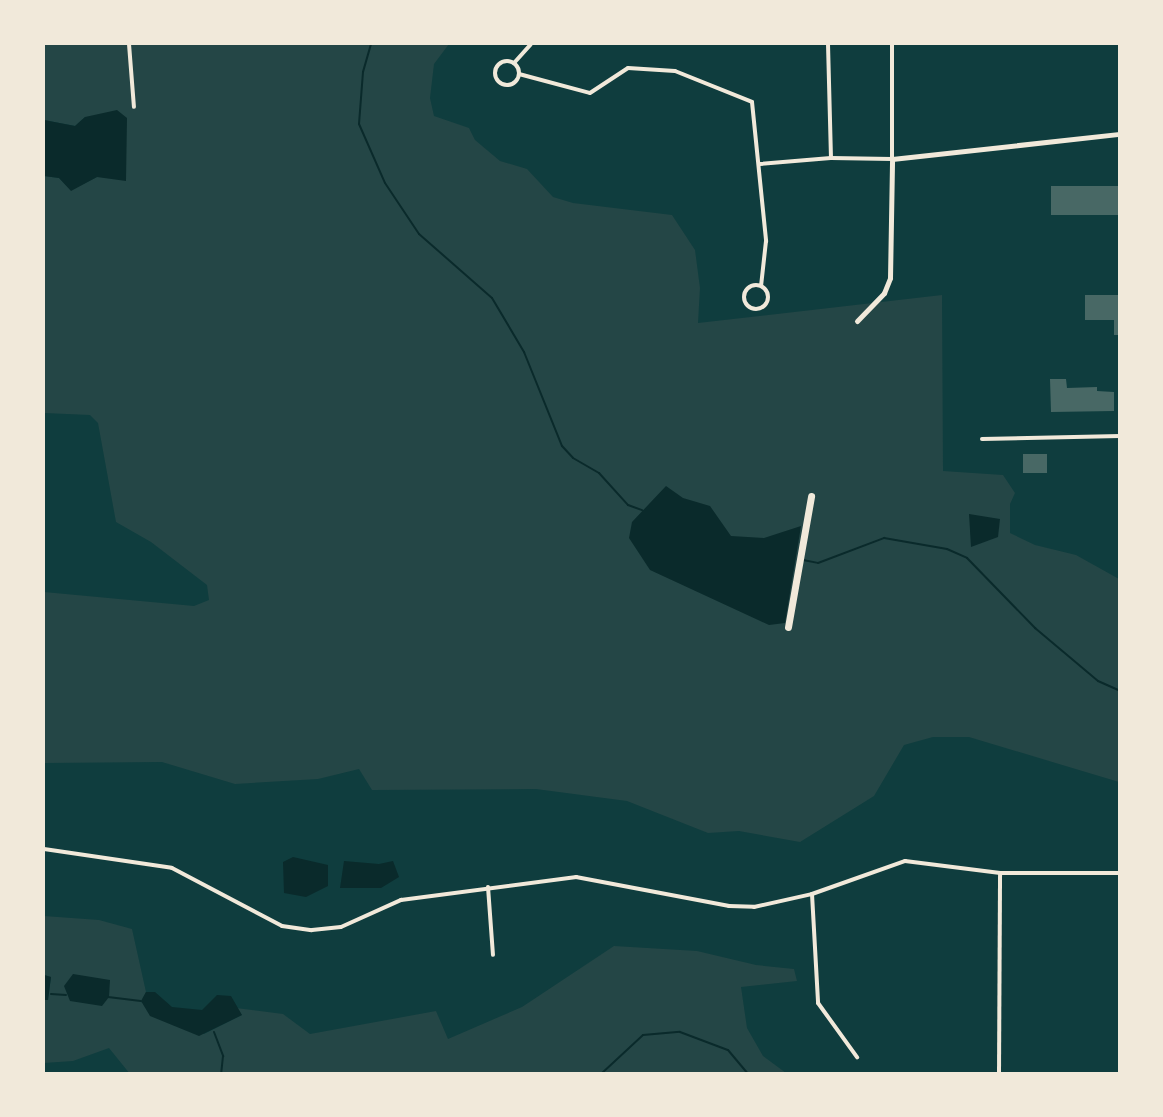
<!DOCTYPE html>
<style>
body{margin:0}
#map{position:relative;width:1163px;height:1117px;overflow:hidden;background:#0f3d3e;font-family:Lora,serif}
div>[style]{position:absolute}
.green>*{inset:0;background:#244646}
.water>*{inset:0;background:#0a2a2b}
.stream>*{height:2px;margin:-1px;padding:0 1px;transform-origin:1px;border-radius:1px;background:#0a2a2b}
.building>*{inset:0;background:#486865;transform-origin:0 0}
.minor>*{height:4px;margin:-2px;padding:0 2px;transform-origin:2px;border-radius:2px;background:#f1e9da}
.minor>.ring{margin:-2px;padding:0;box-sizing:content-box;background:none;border:4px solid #f1e9da;border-radius:50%}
.tertiary>*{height:5px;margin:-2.5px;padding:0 2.5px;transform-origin:2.5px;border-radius:2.5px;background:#f1e9da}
.trunk>*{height:7px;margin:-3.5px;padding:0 3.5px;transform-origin:3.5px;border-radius:3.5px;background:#f1e9da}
span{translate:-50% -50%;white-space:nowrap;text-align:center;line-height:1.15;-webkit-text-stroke:4.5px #f1e9da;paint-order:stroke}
.frame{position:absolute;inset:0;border:45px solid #f1e9da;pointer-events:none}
</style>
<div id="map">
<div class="green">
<div style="clip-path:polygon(44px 44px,449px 44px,434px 64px,430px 98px,434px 116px,469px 128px,475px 140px,500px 161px,527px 169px,553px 197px,573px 203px,672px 215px,695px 250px,700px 288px,698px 323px,942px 295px,943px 471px,1003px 475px,1015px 493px,1010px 504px,1010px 533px,1035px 545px,1076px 555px,1119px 579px,1119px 782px,969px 737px,933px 737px,904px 745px,874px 796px,800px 842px,739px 831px,708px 833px,627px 801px,536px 789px,372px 790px,359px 769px,318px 779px,235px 784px,162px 762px,44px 763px,44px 592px,194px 606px,209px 600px,207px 585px,151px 542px,116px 522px,98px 423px,90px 415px,44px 413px,44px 176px,59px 178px,71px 190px,97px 177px,85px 117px,75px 126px,44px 120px)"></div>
<div style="clip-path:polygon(44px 916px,99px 920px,132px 929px,146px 992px,141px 1002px,204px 1034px,242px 1015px,236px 1008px,283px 1014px,310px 1034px,436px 1011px,448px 1039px,522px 1007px,614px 946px,697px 951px,756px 965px,794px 969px,797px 981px,741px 987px,747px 1028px,763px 1056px,786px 1073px,130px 1074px,109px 1048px,73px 1061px,44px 1063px,44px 1000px,48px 1000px,51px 977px,44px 975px)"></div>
</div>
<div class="water">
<div style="clip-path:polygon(117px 110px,127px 118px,126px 181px,97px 177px,71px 191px,59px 178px,44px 176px,44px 120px,75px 126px,85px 117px)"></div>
<div style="clip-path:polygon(666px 486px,683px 498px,710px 506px,731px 536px,764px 538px,801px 526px,785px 623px,769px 625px,650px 570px,629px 538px,632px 522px)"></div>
<div style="clip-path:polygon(969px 514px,1000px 519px,998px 537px,971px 547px)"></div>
<div style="clip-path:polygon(293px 857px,328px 865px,328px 886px,306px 897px,284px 893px,283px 862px)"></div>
<div style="clip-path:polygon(344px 861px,379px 864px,393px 861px,399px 877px,381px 888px,340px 888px)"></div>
<div style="clip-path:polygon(73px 974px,110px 980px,109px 997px,102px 1006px,70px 1001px,64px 986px)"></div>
<div style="clip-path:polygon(44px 975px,51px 977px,48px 1000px,44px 1000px)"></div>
<div style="clip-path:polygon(146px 992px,155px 992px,172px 1007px,202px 1010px,217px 995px,231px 996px,242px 1015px,199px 1036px,150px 1016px,141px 1001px)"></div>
</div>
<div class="stream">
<div style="left:371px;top:44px;width:29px;rotate:106deg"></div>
<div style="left:363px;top:72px;width:52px;rotate:94.4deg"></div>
<div style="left:359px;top:124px;width:64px;rotate:66.2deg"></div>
<div style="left:385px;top:183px;width:61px;rotate:56.3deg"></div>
<div style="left:419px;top:234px;width:97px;rotate:41.2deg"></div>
<div style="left:492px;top:298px;width:63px;rotate:59.3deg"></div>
<div style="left:524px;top:352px;width:101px;rotate:68deg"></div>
<div style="left:562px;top:446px;width:16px;rotate:47deg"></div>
<div style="left:573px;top:458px;width:30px;rotate:30deg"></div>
<div style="left:599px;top:473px;width:43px;rotate:47.8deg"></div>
<div style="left:628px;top:505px;width:15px;rotate:20deg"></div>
<div style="left:803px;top:560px;width:15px;rotate:11deg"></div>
<div style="left:818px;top:563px;width:71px;rotate:-20.7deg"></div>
<div style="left:884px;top:538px;width:64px;rotate:9.9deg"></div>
<div style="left:947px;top:549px;width:22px;rotate:24deg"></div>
<div style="left:967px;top:558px;width:98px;rotate:45.8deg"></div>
<div style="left:1035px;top:628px;width:82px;rotate:40.1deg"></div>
<div style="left:1098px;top:681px;width:24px;rotate:24deg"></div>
<div style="left:51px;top:994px;width:15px;rotate:4deg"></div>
<div style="left:108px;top:997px;width:33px;rotate:7deg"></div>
<div style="left:214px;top:1032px;width:26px;rotate:69deg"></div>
<div style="left:223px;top:1056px;width:18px;rotate:96deg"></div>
<div style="left:601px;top:1074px;width:57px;rotate:-42.9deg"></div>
<div style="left:643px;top:1035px;width:37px;rotate:-5deg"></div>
<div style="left:680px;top:1032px;width:51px;rotate:20.6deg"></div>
<div style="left:728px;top:1050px;width:31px;rotate:50deg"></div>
</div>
<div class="building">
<div style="left:1120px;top:186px;width:29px;height:69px;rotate:90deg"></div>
<div style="clip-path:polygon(1085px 295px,1120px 295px,1120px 335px,1114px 335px,1114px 320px,1085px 320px)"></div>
<div style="clip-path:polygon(1050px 379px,1066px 379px,1067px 388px,1097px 387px,1097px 391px,1114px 392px,1114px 411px,1051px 412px)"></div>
<div style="left:1023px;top:454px;width:24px;height:19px"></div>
</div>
<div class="minor">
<div style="left:129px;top:44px;width:63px;rotate:85.5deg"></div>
<div style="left:828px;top:44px;width:114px;rotate:88.5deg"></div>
<div class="ring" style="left:495px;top:61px;width:20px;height:20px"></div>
<div style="left:514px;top:63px;width:25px;rotate:-48deg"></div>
<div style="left:519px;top:74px;width:73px;rotate:15deg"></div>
<div style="left:590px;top:93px;width:45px;rotate:-33.3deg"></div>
<div style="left:628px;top:68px;width:47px;rotate:3.7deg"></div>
<div style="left:675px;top:71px;width:83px;rotate:21.9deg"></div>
<div style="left:752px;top:102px;width:140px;rotate:84.2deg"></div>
<div style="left:766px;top:241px;width:45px;rotate:96.3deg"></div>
<div style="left:760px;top:164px;width:71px;rotate:-4.8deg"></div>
<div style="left:831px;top:158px;width:61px;rotate:0.9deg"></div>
<div style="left:892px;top:159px;width:115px;rotate:-90deg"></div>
<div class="ring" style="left:744px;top:285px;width:20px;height:20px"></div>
<div style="left:982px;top:439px;width:138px;rotate:-1.2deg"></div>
<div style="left:44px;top:849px;width:129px;rotate:8.4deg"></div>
<div style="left:172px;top:868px;width:124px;rotate:27.8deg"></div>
<div style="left:282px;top:926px;width:30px;rotate:8deg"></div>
<div style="left:312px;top:930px;width:29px;rotate:-6deg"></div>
<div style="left:341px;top:927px;width:66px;rotate:-24.2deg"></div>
<div style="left:401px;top:900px;width:177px;rotate:-7.5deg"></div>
<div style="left:576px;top:877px;width:156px;rotate:10.7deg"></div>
<div style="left:729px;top:906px;width:25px;rotate:2deg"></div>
<div style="left:754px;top:907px;width:59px;rotate:-12.6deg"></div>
<div style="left:812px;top:894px;width:99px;rotate:-19.5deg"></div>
<div style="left:905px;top:861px;width:96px;rotate:7.2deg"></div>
<div style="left:1000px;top:873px;width:120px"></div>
<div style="left:488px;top:887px;width:68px;rotate:85.8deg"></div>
<div style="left:812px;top:894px;width:109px;rotate:86.8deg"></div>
<div style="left:818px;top:1003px;width:67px;rotate:54.2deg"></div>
<div style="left:999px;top:1074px;width:201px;rotate:-89.7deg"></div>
</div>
<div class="tertiary">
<div style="left:857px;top:321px;width:39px;rotate:-46deg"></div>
<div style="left:884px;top:293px;width:16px;rotate:-68deg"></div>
<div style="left:890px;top:278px;width:119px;rotate:-89deg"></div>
<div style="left:892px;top:159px;width:229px;rotate:-6.3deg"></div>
</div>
<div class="trunk">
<div style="left:788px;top:627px;width:133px;rotate:-80deg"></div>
</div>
<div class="frame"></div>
</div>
